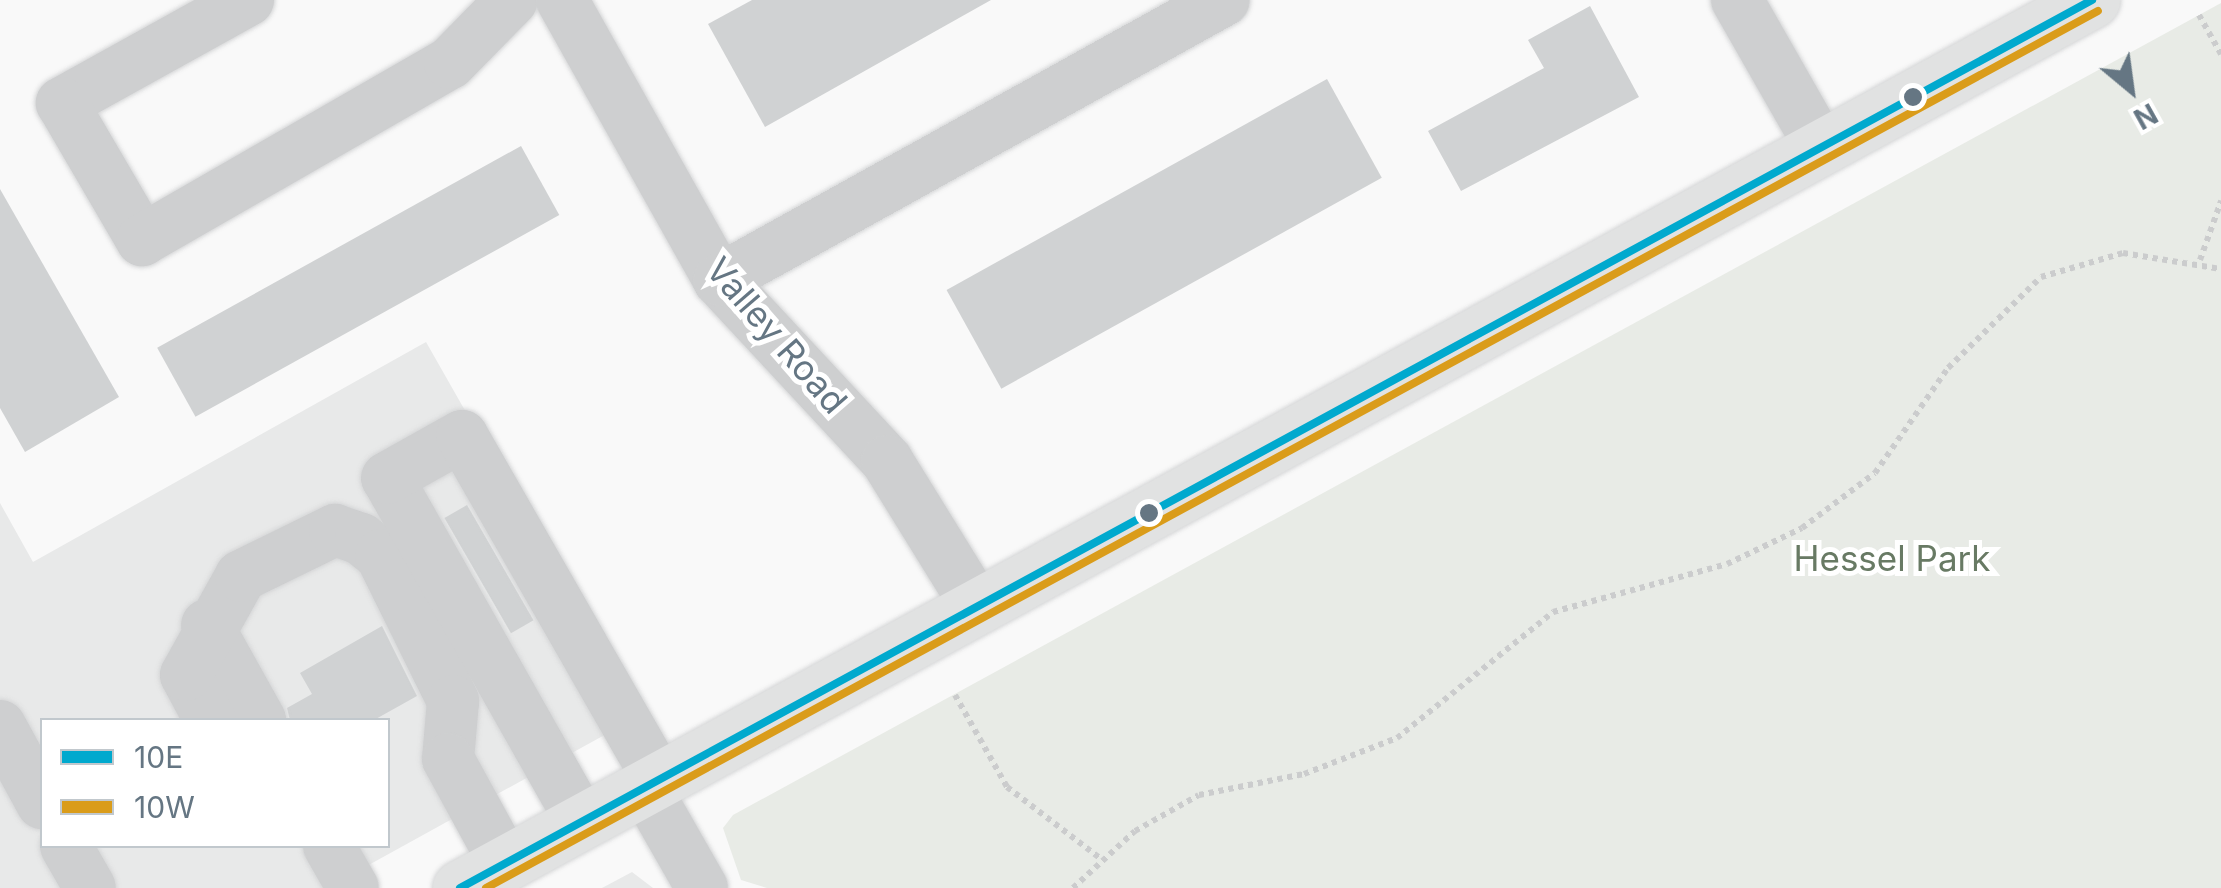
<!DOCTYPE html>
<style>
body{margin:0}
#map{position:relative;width:2221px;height:888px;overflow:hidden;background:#f9f9f9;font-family:Inter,sans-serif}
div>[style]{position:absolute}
.built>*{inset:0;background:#e8e9e9}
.green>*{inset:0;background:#e8ebe6}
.building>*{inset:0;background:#d0d2d3;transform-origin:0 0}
.path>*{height:6px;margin-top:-3px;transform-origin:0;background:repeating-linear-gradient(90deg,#cbcccd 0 5px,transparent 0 10px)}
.roads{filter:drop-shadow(0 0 2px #d5d6d7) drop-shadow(0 0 2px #d5d6d7)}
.minor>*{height:52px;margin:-26px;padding:0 26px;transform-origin:26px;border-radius:26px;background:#cecfd0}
.major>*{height:55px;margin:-27.5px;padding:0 27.5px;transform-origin:27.5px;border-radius:27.5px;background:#e1e2e2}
.bus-1>*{height:8px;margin:-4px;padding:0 4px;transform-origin:4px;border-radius:4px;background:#00a9ce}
.bus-2>*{height:8px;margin:-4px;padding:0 4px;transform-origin:4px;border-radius:4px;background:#da9c1a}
.dots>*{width:28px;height:28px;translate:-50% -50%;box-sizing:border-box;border:5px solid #fff;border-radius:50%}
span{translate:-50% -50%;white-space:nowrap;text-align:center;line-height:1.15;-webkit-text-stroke:10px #fff;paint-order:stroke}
.street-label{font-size:35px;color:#657683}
.park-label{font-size:35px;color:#687a64}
.legend{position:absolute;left:40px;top:718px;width:350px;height:130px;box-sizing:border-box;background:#fff;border:2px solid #c1c8cd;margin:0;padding:12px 18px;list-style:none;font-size:30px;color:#657683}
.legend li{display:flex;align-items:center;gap:20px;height:50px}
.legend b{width:50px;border:2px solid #c1c8cd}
.north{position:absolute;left:2081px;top:40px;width:100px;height:100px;-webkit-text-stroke:8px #fff;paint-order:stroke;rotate:151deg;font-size:28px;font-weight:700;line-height:40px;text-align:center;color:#657683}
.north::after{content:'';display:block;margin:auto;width:35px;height:45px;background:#657683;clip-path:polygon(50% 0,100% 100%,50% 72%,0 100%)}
</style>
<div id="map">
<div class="built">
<div style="clip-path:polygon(evenodd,426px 342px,639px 716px,327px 888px,0 888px,0 503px,33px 562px,426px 342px,42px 720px,388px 720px,388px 846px,42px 846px,42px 720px)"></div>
<div style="clip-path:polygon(632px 872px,653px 888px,602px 888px)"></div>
</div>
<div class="green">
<div style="clip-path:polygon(2221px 3px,2221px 888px,767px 888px,741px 880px,723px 828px,733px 815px)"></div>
</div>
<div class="building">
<div style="clip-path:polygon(752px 0,991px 0,765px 127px,708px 24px)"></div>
<div style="clip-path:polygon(1590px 6px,1639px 97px,1461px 191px,1428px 131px,1544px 68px,1528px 40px)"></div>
<div style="left:1327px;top:79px;width:113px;height:435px;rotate:61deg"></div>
<div style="left:521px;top:146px;width:79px;height:416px;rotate:61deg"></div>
<div style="clip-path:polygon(0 189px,119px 397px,25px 452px,0 408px)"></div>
<div style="left:467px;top:505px;width:133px;height:26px;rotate:60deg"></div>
<div style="clip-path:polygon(382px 626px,417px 696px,374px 720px,290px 720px,287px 708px,312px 694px,300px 673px)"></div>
</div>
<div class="path">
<div style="left:2199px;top:15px;width:45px;rotate:60.6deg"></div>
<div style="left:2200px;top:260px;width:63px;rotate:-70.4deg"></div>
<div style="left:955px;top:695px;width:106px;rotate:60.5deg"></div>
<div style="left:1007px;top:787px;width:117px;rotate:37.4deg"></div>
<div style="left:1073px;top:888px;width:84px;rotate:-42.6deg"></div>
<div style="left:1135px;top:831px;width:73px;rotate:-29.4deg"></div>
<div style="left:1199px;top:795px;width:107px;rotate:-11.3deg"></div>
<div style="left:1304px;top:774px;width:100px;rotate:-21.2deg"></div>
<div style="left:1397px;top:738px;width:201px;rotate:-38.9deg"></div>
<div style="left:1553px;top:612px;width:180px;rotate:-15.4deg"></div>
<div style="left:1727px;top:564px;width:83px;rotate:-25.6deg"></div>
<div style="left:1802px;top:528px;width:91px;rotate:-37deg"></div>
<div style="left:1875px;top:473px;width:128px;rotate:-55.2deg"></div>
<div style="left:1948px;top:368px;width:130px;rotate:-44.4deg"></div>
<div style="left:2041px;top:277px;width:85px;rotate:-16.3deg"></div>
<div style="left:2123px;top:253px;width:99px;rotate:9.3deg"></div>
</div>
<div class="roads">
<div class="minor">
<div style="left:248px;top:0;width:213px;rotate:151deg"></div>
<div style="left:62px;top:103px;width:159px;rotate:59.7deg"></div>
<div style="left:142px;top:240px;width:355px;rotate:-29.9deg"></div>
<div style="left:450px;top:63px;width:88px;rotate:-45.5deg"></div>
<div style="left:562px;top:0;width:321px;rotate:60.7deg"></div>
<div style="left:719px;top:280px;width:247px;rotate:47.1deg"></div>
<div style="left:887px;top:461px;width:172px;rotate:58.3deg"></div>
<div style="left:1737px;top:0;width:169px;rotate:60.3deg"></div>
<div style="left:719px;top:280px;width:577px;rotate:-29.01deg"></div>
<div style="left:207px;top:625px;width:109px;rotate:60.8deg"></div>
<div style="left:210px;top:720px;width:51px;rotate:-118.1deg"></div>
<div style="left:186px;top:675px;width:113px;rotate:-60.9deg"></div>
<div style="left:241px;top:576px;width:105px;rotate:-26.1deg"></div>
<div style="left:335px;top:530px;width:28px;rotate:19deg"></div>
<div style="left:361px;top:539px;width:26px;rotate:39deg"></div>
<div style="left:381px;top:555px;width:163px;rotate:63.7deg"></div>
<div style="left:453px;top:701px;width:58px;rotate:94.9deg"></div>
<div style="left:448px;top:759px;width:119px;rotate:61.3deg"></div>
<div style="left:0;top:726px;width:88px;rotate:61.4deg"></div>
<div style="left:645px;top:788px;width:115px;rotate:60.3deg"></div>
<div style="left:582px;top:822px;width:395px;rotate:-119.5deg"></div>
<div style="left:387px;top:478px;width:86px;rotate:-29.2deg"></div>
<div style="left:462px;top:436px;width:396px;rotate:60.2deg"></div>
<div style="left:66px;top:846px;width:48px;rotate:60.3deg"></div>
<div style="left:329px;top:846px;width:48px;rotate:60.3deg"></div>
</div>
<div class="major">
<div style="left:460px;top:888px;width:1858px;rotate:-28.55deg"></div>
</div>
</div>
<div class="bus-1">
<div style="left:460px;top:888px;width:1858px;rotate:-28.55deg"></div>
</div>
<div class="bus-2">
<div style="left:486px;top:888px;width:1835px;rotate:-28.55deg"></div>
</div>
<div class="dots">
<div style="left:1913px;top:97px;background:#657683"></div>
<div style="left:1149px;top:513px;background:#657683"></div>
</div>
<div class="street-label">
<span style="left:777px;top:335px;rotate:49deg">Valley Road</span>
</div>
<div class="park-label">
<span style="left:1892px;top:558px">Hessel Park</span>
</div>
<ul class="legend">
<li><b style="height:12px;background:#00a9ce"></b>10E</li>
<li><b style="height:12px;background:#da9c1a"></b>10W</li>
</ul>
<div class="north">N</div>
</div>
